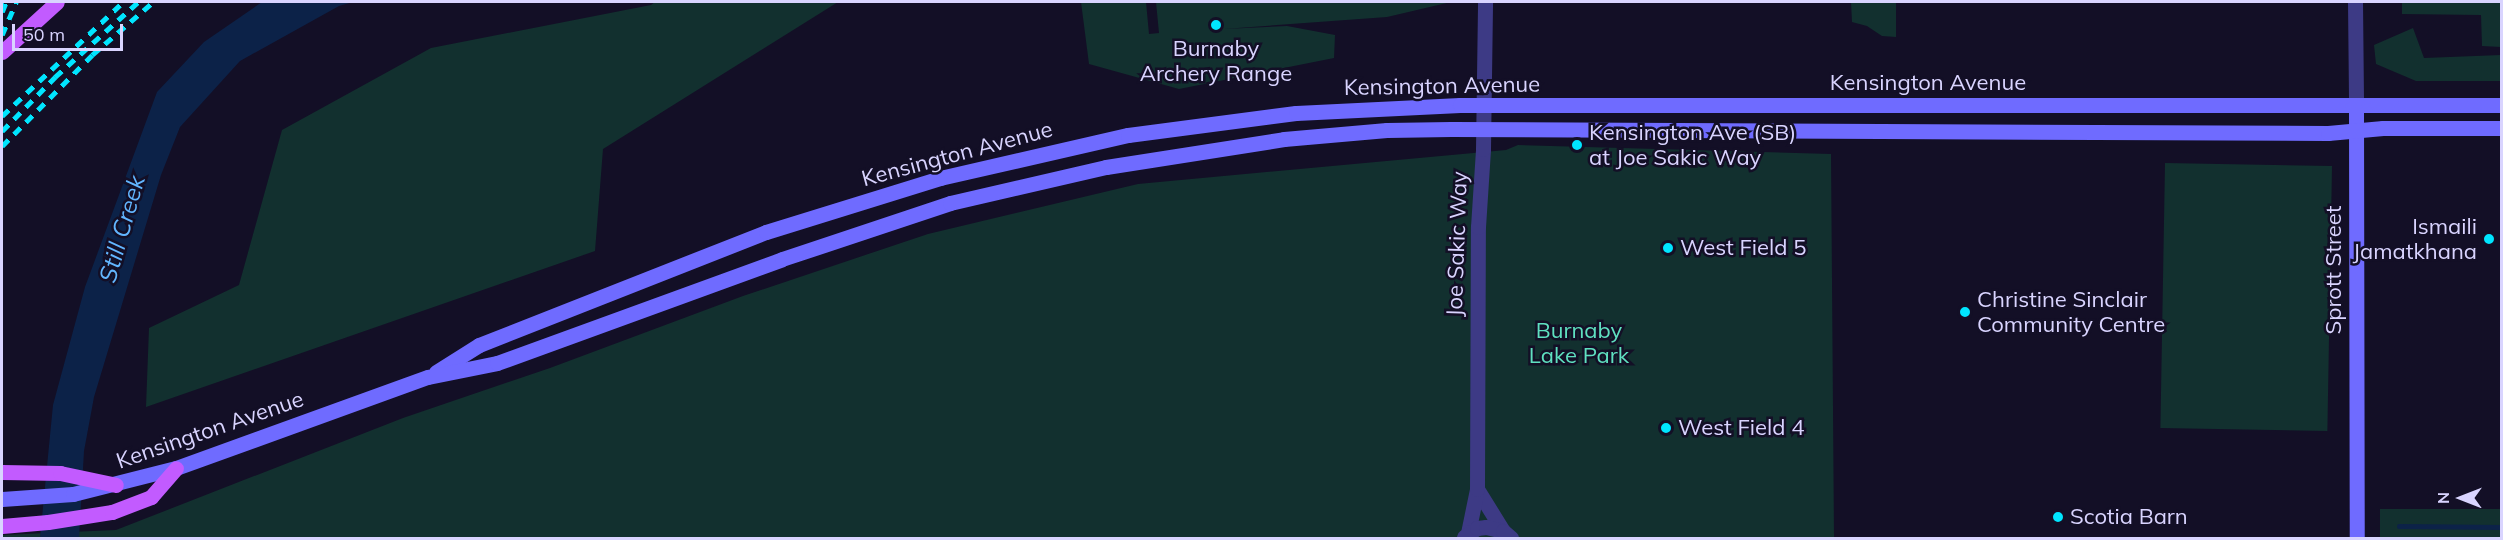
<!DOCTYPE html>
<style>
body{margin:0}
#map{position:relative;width:2503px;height:540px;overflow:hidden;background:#130f26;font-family:Mulish,sans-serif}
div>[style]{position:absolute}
.green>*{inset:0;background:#12302f;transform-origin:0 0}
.water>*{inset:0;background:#0c2248}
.stream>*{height:4.5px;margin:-2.25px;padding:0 2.25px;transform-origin:2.25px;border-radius:2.25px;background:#0c2248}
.street>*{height:15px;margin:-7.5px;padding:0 7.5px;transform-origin:7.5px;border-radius:7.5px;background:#3d3a85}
.secondary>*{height:15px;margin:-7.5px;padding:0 7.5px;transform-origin:7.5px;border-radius:7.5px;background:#6f6bff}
.primary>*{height:15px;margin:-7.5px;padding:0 7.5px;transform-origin:7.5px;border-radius:7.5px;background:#c25bff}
.rail>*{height:4.5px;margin-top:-2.25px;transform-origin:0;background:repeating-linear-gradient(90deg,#00e5ff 0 9px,transparent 0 17px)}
.dots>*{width:16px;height:16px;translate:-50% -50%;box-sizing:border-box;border:3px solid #130f26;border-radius:50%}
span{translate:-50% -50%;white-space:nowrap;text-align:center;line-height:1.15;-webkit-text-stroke:5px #130f26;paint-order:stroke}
.poi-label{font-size:22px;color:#d9d4ff}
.left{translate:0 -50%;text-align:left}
.right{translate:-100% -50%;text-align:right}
.street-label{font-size:22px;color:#d9d4ff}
.park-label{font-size:22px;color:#5fe0c0}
.water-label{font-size:24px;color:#62b6ff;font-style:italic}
.frame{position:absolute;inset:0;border:3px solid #d9d4ff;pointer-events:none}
.north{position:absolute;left:2431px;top:468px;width:60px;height:60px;-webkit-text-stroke:4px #130f26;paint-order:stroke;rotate:270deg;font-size:16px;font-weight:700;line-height:24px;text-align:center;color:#d9d4ff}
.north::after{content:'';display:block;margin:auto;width:21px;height:27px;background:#d9d4ff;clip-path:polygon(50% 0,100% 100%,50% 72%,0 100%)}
.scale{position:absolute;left:12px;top:24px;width:111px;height:27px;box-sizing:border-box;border:3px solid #d9d4ff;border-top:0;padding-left:8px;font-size:18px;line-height:21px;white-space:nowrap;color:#d9d4ff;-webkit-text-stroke:4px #130f26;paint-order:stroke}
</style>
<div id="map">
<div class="green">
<div style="clip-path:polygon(655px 2px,838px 2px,603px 149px,595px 251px,146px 407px,149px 328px,239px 285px,282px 130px,431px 48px,651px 5px)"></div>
<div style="clip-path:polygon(1081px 2px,1146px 2px,1149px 34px,1159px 33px,1156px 2px,1451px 2px,1387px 17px,1224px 29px,1287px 26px,1335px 35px,1334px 58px,1179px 89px,1089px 64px)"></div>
<div style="clip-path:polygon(1851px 2px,1896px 2px,1896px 37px,1882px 36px,1867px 26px,1852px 22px)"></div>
<div style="clip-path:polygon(2402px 2px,2501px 2px,2501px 47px,2482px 46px,2481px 15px,2402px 14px)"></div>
<div style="clip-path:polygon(2413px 28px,2424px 58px,2501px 55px,2501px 81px,2416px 81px,2376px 64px,2374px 45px)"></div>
<div style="clip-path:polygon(1518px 145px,1831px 154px,1834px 538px,2px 538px,2px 535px,116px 530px,403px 418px,550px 368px,743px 296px,928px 234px,1138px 184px,1506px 150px)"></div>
<div style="left:2332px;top:166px;width:265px;height:167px;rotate:91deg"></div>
<div style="left:2501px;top:509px;width:29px;height:121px;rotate:90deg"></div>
</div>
<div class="water">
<div style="clip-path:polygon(262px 2px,353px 2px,339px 6px,240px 61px,180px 127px,161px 175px,94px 397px,84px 451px,79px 538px,40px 538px,53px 405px,85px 287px,157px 92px,204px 42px)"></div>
</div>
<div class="stream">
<div style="left:2399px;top:526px;width:103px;rotate:0.6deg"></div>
</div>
<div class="street">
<div style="left:2355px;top:2px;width:104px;rotate:89.4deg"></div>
<div style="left:1477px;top:489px;width:49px;rotate:58.2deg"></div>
<div style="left:1468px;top:533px;width:45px;rotate:-78.4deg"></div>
<div style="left:1477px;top:489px;width:262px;rotate:-89.8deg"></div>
<div style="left:1478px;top:227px;width:78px;rotate:-86.3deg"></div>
<div style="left:1483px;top:149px;width:147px;rotate:-89.2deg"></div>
<div style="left:1464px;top:537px;width:16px;rotate:-35deg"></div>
<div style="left:1477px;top:528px;width:9px;rotate:-6deg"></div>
<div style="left:1486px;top:527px;width:17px;rotate:13deg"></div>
<div style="left:1503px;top:531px;width:11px;rotate:41deg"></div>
</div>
<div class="secondary">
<div style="left:2356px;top:106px;width:432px;rotate:89.9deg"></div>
<div style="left:436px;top:372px;width:51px;rotate:-32.1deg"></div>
<div style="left:479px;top:345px;width:308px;rotate:-21.5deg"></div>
<div style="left:766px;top:232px;width:182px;rotate:-17.2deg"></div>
<div style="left:940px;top:178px;width:193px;rotate:-12.9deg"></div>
<div style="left:1128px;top:135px;width:169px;rotate:-7.5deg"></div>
<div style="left:1296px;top:113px;width:164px;rotate:-2.8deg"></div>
<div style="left:1460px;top:105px;width:1042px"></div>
<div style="left:2px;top:499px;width:71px;rotate:-4deg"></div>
<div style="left:73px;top:494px;width:106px;rotate:-14.2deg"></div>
<div style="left:176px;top:468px;width:268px;rotate:-19.9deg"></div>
<div style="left:428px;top:377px;width:70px;rotate:-11.5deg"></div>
<div style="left:497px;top:363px;width:303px;rotate:-20deg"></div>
<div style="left:782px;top:259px;width:177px;rotate:-18.4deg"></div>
<div style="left:950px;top:203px;width:160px;rotate:-13deg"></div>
<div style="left:1106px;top:167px;width:180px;rotate:-8.9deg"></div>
<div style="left:1284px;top:139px;width:103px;rotate:-5deg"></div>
<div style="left:1387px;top:130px;width:64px;rotate:-0.9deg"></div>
<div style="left:1451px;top:129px;width:877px;rotate:0.26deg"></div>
<div style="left:2328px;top:133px;width:55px;rotate:-5.2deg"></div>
<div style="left:2383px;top:128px;width:119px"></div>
</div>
<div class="primary">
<div style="left:2px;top:52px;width:74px;rotate:-42.3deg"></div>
<div style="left:2px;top:472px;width:58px;rotate:1deg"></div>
<div style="left:60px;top:473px;width:57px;rotate:12.1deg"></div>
<div style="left:2px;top:526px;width:46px;rotate:-5deg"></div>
<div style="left:48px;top:522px;width:65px;rotate:-8.9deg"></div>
<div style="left:112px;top:512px;width:42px;rotate:-21deg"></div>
<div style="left:151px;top:497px;width:38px;rotate:-49deg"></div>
</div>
<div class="rail">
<div style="left:2px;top:12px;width:11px;rotate:-68deg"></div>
<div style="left:2px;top:35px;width:36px;rotate:-67deg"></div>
<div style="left:2px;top:116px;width:166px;rotate:-43.3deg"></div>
<div style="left:2px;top:131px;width:76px;rotate:-45.5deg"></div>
<div style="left:55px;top:77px;width:112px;rotate:-42.1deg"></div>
<div style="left:2px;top:146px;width:128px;rotate:-45.3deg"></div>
<div style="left:92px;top:55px;width:81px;rotate:-41deg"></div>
</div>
<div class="dots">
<div style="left:1216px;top:25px;background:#00e5ff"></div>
<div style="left:1577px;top:145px;background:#00e5ff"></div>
<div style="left:2489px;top:239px;background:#00e5ff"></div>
<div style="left:1668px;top:248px;background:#00e5ff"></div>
<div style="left:1965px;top:312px;background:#00e5ff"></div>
<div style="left:1666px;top:428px;background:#00e5ff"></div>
<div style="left:2058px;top:517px;background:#00e5ff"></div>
</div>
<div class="poi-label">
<span style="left:1216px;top:61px">Burnaby<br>Archery Range</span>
<span class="left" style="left:1589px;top:145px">Kensington Ave (SB)<br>at Joe Sakic Way</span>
<span class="right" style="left:2477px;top:239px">Ismaili<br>Jamatkhana</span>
<span class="left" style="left:1680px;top:248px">West Field 5</span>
<span class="left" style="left:1977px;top:312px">Christine Sinclair<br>Community Centre</span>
<span class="left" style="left:1678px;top:428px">West Field 4</span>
<span class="left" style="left:2070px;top:517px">Scotia Barn</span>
</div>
<div class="street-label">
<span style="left:1928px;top:83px">Kensington Avenue</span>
<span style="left:1442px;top:86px;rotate:-1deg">Kensington Avenue</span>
<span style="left:957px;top:154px;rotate:-15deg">Kensington Avenue</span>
<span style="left:1457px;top:244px;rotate:-88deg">Joe Sakic Way</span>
<span style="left:2334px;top:270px;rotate:-90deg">Sprott Street</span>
<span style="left:210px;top:430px;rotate:-19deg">Kensington Avenue</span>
</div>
<div class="park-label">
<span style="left:1579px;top:343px">Burnaby<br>Lake Park</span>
</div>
<div class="water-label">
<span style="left:122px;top:229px;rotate:-74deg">Still Creek</span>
</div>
<div class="frame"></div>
<div class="north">N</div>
<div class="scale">50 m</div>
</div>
